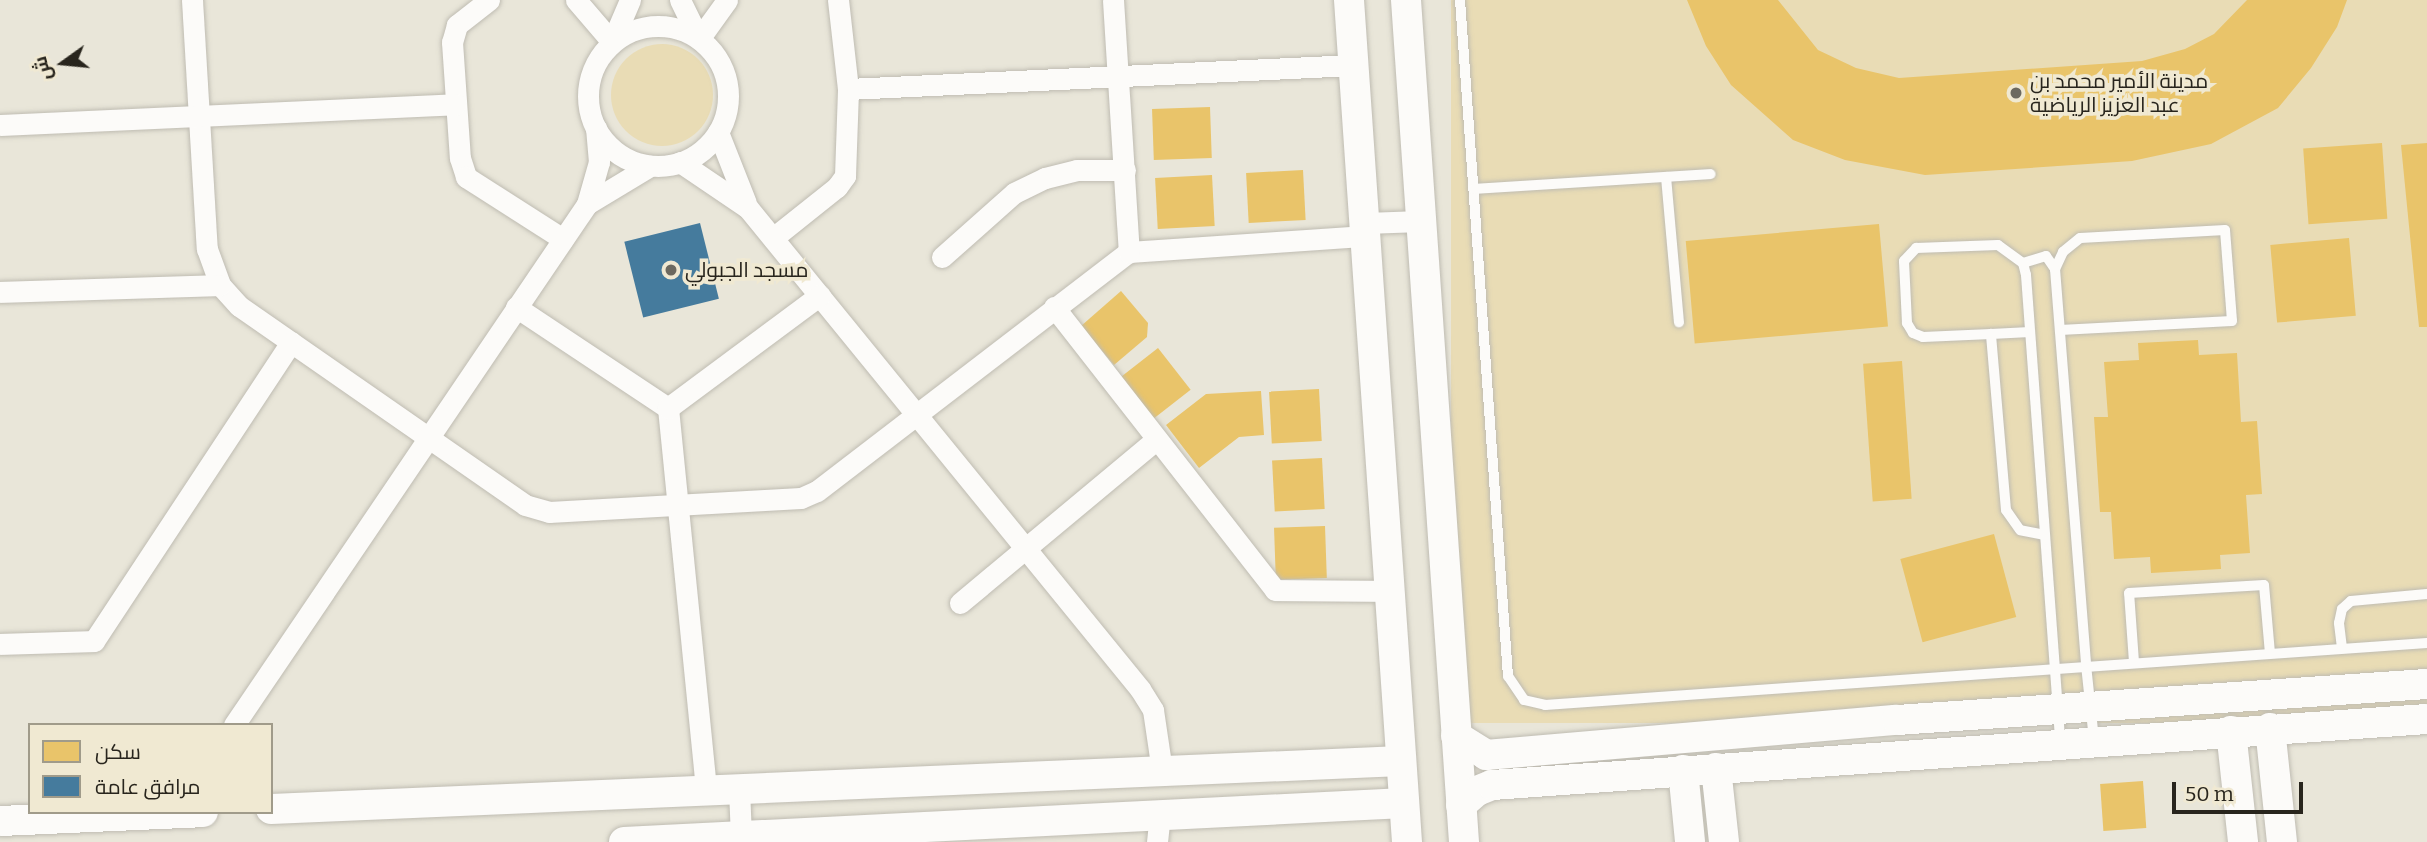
<!DOCTYPE html>
<meta charset="utf-8">
<style>
body{margin:0}
#map{position:relative;width:2427px;height:842px;overflow:hidden;background:#e9e6d9;font-family:Bitter,Cairo,serif}
div>[style]{position:absolute}
.green>*{inset:0;background:#e9dcb5;transform-origin:0 0}
.round{border-radius:50%}
.homes>*{inset:0;background:#e9c46a;transform-origin:0 0}
.public>*{inset:0;background:#457b9d;transform-origin:0 0}
.roads{filter:drop-shadow(0 0 2px #bfbcb2) drop-shadow(0 0 2px #bfbcb2)}
.lane>*{height:10px;margin:-5px;padding:0 5px;transform-origin:5px;border-radius:5px;background:#fcfbf9}
.street>*{height:21px;margin:-10.5px;padding:0 10.5px;transform-origin:10.5px;border-radius:10.5px;background:#fcfbf9}
.street>.ring{margin:-10.5px;padding:0;box-sizing:content-box;background:none;border:21px solid #fcfbf9;border-radius:50%}
.secondary>*{height:30px;margin:-15px;padding:0 15px;transform-origin:15px;border-radius:15px;background:#fcfbf9}
.dots>*{width:19px;height:19px;translate:-50% -50%;box-sizing:border-box;border:4px solid #f0e9d2;border-radius:50%}
span{translate:-50% -50%;white-space:nowrap;text-align:center;line-height:1.15;-webkit-text-stroke:7px #f0e9d2;paint-order:stroke}
.poi-label{font-size:21px;color:#28251d}
.left{translate:0 -50%;text-align:left}
.legend{position:absolute;left:28px;top:723px;width:245px;height:91px;box-sizing:border-box;background:#f0e9d2;border:2px solid #a09b8a;margin:0;padding:9px 12px;list-style:none;font-size:21px;color:#28251d}
.legend li{display:flex;align-items:center;gap:14px;height:35px}
.legend b{width:35px;border:2px solid #a09b8a}
.north{position:absolute;left:28px;top:28px;width:70px;height:70px;-webkit-text-stroke:5px #f0e9d2;paint-order:stroke;rotate:255deg;font-size:19px;font-weight:700;line-height:28px;text-align:center;color:#28251d}
.north::after{content:'';display:block;margin:auto;width:24px;height:32px;background:#28251d;clip-path:polygon(50% 0,100% 100%,50% 72%,0 100%)}
.scale{position:absolute;left:2172px;top:782px;width:131px;height:32px;box-sizing:border-box;border:4px solid #28251d;border-top:0;padding-left:9px;font-size:21px;line-height:24px;white-space:nowrap;color:#28251d;-webkit-text-stroke:5px #f0e9d2;paint-order:stroke}
</style>
<div id="map">
<div class="green">
<div style="left:1451px;top:0;width:976px;height:723px"></div>
<div class="round" style="left:611px;top:44px;width:102px;height:102px"></div>
</div>
<div class="homes">
<div style="clip-path:polygon(1687px 0,1778px 0,1818px 50px,1856px 68px,1899px 78px,2142px 61px,2185px 49px,2214px 34px,2247px 0,2347px 0,2337px 27px,2311px 68px,2278px 108px,2211px 144px,2132px 161px,1925px 175px,1845px 160px,1793px 140px,1731px 85px,1706px 46px)"></div>
<div style="left:1210px;top:107px;width:51px;height:58px;rotate:88deg"></div>
<div style="left:2382px;top:143px;width:76px;height:79px;rotate:86deg"></div>
<div style="clip-path:polygon(2427px 143px,2427px 327px,2419px 327px,2401px 145px)"></div>
<div style="left:1303px;top:170px;width:50px;height:57px;rotate:87deg"></div>
<div style="left:1212px;top:175px;width:51px;height:57px;rotate:87deg"></div>
<div style="left:1879px;top:224px;width:103px;height:194px;rotate:85deg"></div>
<div style="left:2349px;top:238px;width:78px;height:79px;rotate:85deg"></div>
<div style="clip-path:polygon(1121px 291px,1148px 323px,1147px 337px,1114px 365px,1081px 326px)"></div>
<div style="clip-path:polygon(2198px 340px,2199px 355px,2237px 353px,2241px 422px,2257px 421px,2262px 494px,2246px 495px,2250px 553px,2220px 555px,2221px 569px,2151px 573px,2150px 557px,2114px 559px,2111px 512px,2100px 512px,2094px 417px,2108px 417px,2104px 362px,2139px 360px,2138px 343px)"></div>
<div style="left:1158px;top:348px;width:53px;height:48px;rotate:52deg"></div>
<div style="left:1902px;top:361px;width:138px;height:39px;rotate:86deg"></div>
<div style="left:1319px;top:389px;width:52px;height:50px;rotate:87deg"></div>
<div style="clip-path:polygon(1261px 391px,1264px 435px,1239px 437px,1199px 468px,1166px 425px,1206px 394px)"></div>
<div style="left:1322px;top:458px;width:51px;height:50px;rotate:87deg"></div>
<div style="left:1325px;top:526px;width:52px;height:51px;rotate:88deg"></div>
<div style="left:1994px;top:534px;width:86px;height:97px;rotate:75deg"></div>
<div style="left:2143px;top:781px;width:47px;height:43px;rotate:86deg"></div>
</div>
<div class="public">
<div style="left:700px;top:223px;width:78px;height:78px;rotate:76deg"></div>
</div>
<div class="roads">
<div class="lane">
<div style="left:1460px;top:0;width:678px;rotate:85.94deg"></div>
<div style="left:1508px;top:676px;width:29px;rotate:56deg"></div>
<div style="left:1524px;top:700px;width:22px;rotate:13deg"></div>
<div style="left:1545px;top:705px;width:884px;rotate:-4.02deg"></div>
<div style="left:1666px;top:177px;width:146px;rotate:84.9deg"></div>
<div style="left:1474px;top:189px;width:237px;rotate:-3.6deg"></div>
<div style="left:2023px;top:263px;width:24px;rotate:-17deg"></div>
<div style="left:2046px;top:256px;width:16px;rotate:55deg"></div>
<div style="left:2060px;top:330px;width:172px;rotate:-3deg"></div>
<div style="left:2232px;top:321px;width:91px;rotate:-94.4deg"></div>
<div style="left:2225px;top:230px;width:145px;rotate:176.8deg"></div>
<div style="left:2080px;top:238px;width:22px;rotate:141deg"></div>
<div style="left:2063px;top:252px;width:19px;rotate:115deg"></div>
<div style="left:2055px;top:269px;width:397px;rotate:85.5deg"></div>
<div style="left:2086px;top:665px;width:75px;rotate:83.9deg"></div>
<div style="left:1991px;top:334px;width:39px;rotate:-3deg"></div>
<div style="left:2045px;top:535px;width:25px;rotate:-169deg"></div>
<div style="left:2020px;top:530px;width:24px;rotate:-125deg"></div>
<div style="left:2006px;top:510px;width:177px;rotate:-94.9deg"></div>
<div style="left:1991px;top:334px;width:68px;rotate:177.5deg"></div>
<div style="left:1923px;top:337px;width:11px;rotate:-158deg"></div>
<div style="left:1913px;top:333px;width:12px;rotate:-121deg"></div>
<div style="left:1907px;top:323px;width:62px;rotate:-92.8deg"></div>
<div style="left:1904px;top:261px;width:18px;rotate:-47deg"></div>
<div style="left:1916px;top:248px;width:82px;rotate:-2.1deg"></div>
<div style="left:1998px;top:245px;width:31px;rotate:36deg"></div>
<div style="left:2023px;top:263px;width:12px;rotate:76deg"></div>
<div style="left:2026px;top:275px;width:468px;rotate:85.8deg"></div>
<div style="left:2342px;top:648px;width:25px;rotate:-97deg"></div>
<div style="left:2339px;top:623px;width:14px;rotate:-78deg"></div>
<div style="left:2342px;top:609px;width:12px;rotate:-42deg"></div>
<div style="left:2351px;top:601px;width:76px;rotate:-5.3deg"></div>
<div style="left:2134px;top:662px;width:69px;rotate:-94.1deg"></div>
<div style="left:2129px;top:593px;width:135px;rotate:-3.4deg"></div>
<div style="left:2264px;top:585px;width:68px;rotate:85deg"></div>
</div>
<div class="street">
<div style="left:192px;top:0;width:249px;rotate:86.6deg"></div>
<div style="left:207px;top:249px;width:38px;rotate:70deg"></div>
<div style="left:220px;top:285px;width:28px;rotate:48deg"></div>
<div style="left:239px;top:306px;width:348px;rotate:34.8deg"></div>
<div style="left:525px;top:505px;width:25px;rotate:16deg"></div>
<div style="left:549px;top:512px;width:252px;rotate:-3.2deg"></div>
<div style="left:801px;top:498px;width:17px;rotate:-24deg"></div>
<div style="left:817px;top:491px;width:393px;rotate:-37.5deg"></div>
<div style="left:1129px;top:252px;width:237px;rotate:-3.9deg"></div>
<div style="left:489px;top:0;width:41px;rotate:142deg"></div>
<div style="left:457px;top:25px;width:18px;rotate:106deg"></div>
<div style="left:452px;top:42px;width:116px;rotate:86.1deg"></div>
<div style="left:460px;top:158px;width:20px;rotate:72deg"></div>
<div style="left:466px;top:177px;width:115px;rotate:32.6deg"></div>
<div style="left:576px;top:0;width:55px;rotate:49.4deg"></div>
<div style="left:612px;top:42px;width:46px;rotate:-66.8deg"></div>
<div style="left:680px;top:0;width:43px;rotate:64deg"></div>
<div style="left:699px;top:39px;width:48px;rotate:-54.3deg"></div>
<div style="left:1113px;top:0;width:253px;rotate:86.4deg"></div>
<div class="ring" style="left:588px;top:26px;width:119px;height:119px"></div>
<div style="left:848px;top:89px;width:507px;rotate:-2.72deg"></div>
<div style="left:0;top:125px;width:456px;rotate:-2.6deg"></div>
<div style="left:718px;top:132px;width:76px;rotate:68.5deg"></div>
<div style="left:680px;top:162px;width:82px;rotate:34.1deg"></div>
<div style="left:748px;top:208px;width:621px;rotate:50.82deg"></div>
<div style="left:1140px;top:689px;width:25px;rotate:58deg"></div>
<div style="left:1153px;top:710px;width:62px;rotate:81.6deg"></div>
<div style="left:587px;top:204px;width:74px;rotate:-31.1deg"></div>
<div style="left:1365px;top:223px;width:56px;rotate:-2deg"></div>
<div style="left:773px;top:238px;width:82px;rotate:-38.6deg"></div>
<div style="left:837px;top:187px;width:14px;rotate:-54deg"></div>
<div style="left:845px;top:176px;width:87px;rotate:-88deg"></div>
<div style="left:848px;top:89px;width:90px;rotate:-96.4deg"></div>
<div style="left:942px;top:257px;width:96px;rotate:-41.6deg"></div>
<div style="left:1014px;top:193px;width:34px;rotate:-26deg"></div>
<div style="left:1045px;top:178px;width:33px;rotate:-14deg"></div>
<div style="left:1077px;top:170px;width:48px"></div>
<div style="left:0;top:292px;width:220px;rotate:-1.8deg"></div>
<div style="left:516px;top:307px;width:182px;rotate:33.6deg"></div>
<div style="left:1054px;top:307px;width:359px;rotate:52deg"></div>
<div style="left:1275px;top:590px;width:115px;rotate:0.5deg"></div>
<div style="left:668px;top:408px;width:384px;rotate:84.3deg"></div>
<div style="left:668px;top:408px;width:189px;rotate:-36.6deg"></div>
<div style="left:960px;top:603px;width:256px;rotate:-39.8deg"></div>
<div style="left:0;top:644px;width:94px;rotate:-1.8deg"></div>
<div style="left:94px;top:641px;width:358px;rotate:-56.6deg"></div>
<div style="left:234px;top:725px;width:629px;rotate:-55.88deg"></div>
<div style="left:587px;top:204px;width:44px;rotate:-74.1deg"></div>
<div style="left:599px;top:162px;width:34px;rotate:-95deg"></div>
<div style="left:739px;top:789px;width:47px;rotate:87.6deg"></div>
<div style="left:1157px;top:842px;width:27px;rotate:-84deg"></div>
</div>
<div class="secondary">
<div style="left:1349px;top:0;width:844px;rotate:86.06deg"></div>
<div style="left:1406px;top:0;width:844px;rotate:86.06deg"></div>
<div style="left:2270px;top:728px;width:115px;rotate:84deg"></div>
<div style="left:2231px;top:731px;width:112px;rotate:83.8deg"></div>
<div style="left:1456px;top:736px;width:36px;rotate:32deg"></div>
<div style="left:1486px;top:755px;width:412px;rotate:-4.9deg"></div>
<div style="left:1897px;top:720px;width:531px;rotate:-3.89deg"></div>
<div style="left:1716px;top:768px;width:74px;rotate:83.8deg"></div>
<div style="left:1683px;top:770px;width:72px;rotate:84.4deg"></div>
<div style="left:1461px;top:805px;width:21px;rotate:-41deg"></div>
<div style="left:1477px;top:791px;width:16px;rotate:-22deg"></div>
<div style="left:1492px;top:785px;width:937px;rotate:-4.04deg"></div>
<div style="left:271px;top:809px;width:1131px;rotate:-2.43deg"></div>
<div style="left:0;top:821px;width:203px;rotate:-2.5deg"></div>
<div style="left:624px;top:842px;width:781px;rotate:-2.86deg"></div>
</div>
</div>
<div class="dots">
<div style="left:2016px;top:93px;background:#6c695f"></div>
<div style="left:671px;top:270px;background:#6c695f"></div>
</div>
<div class="poi-label">
<span class="left" style="left:2030px;top:93px">مدينة الأمير محمد بن<br>عبد العزيز الرياضية</span>
<span class="left" style="left:685px;top:270px">مسجد الجبولي</span>
</div>
<ul class="legend">
<li><b style="height:19px;background:#e9c46a"></b>سكن</li>
<li><b style="height:19px;background:#457b9d"></b>مرافق عامة</li>
</ul>
<div class="north">ش</div>
<div class="scale">50 m</div>
</div>
